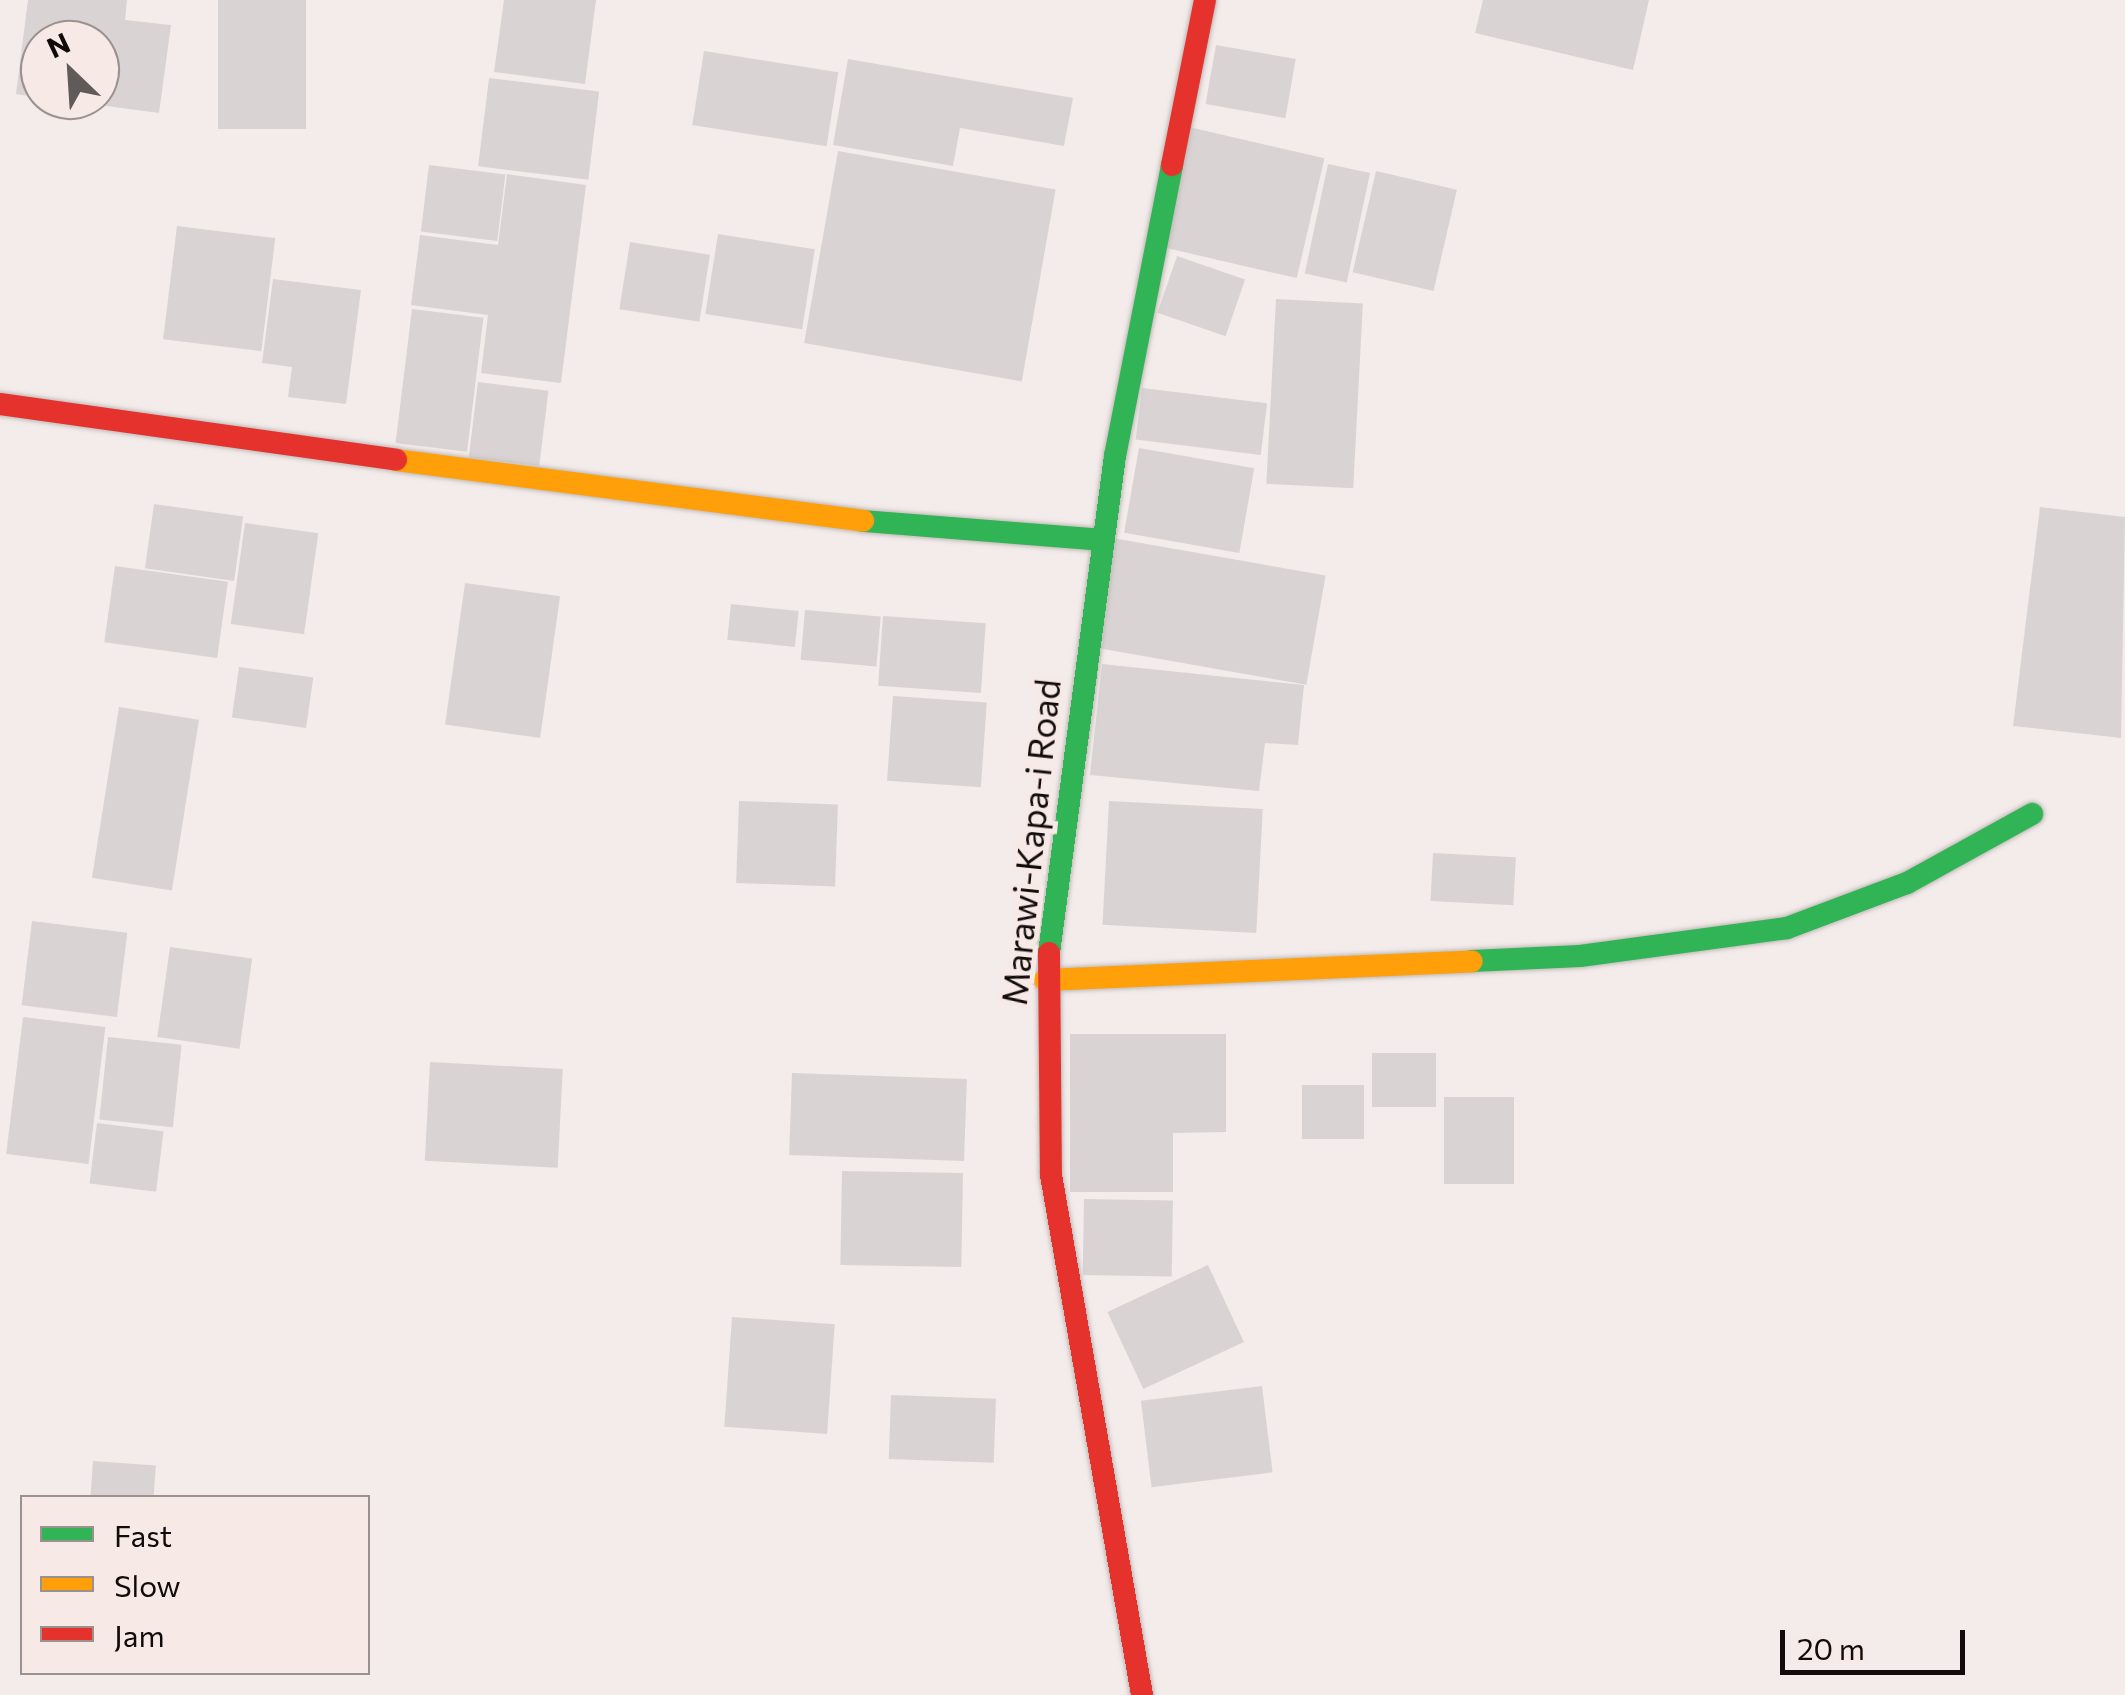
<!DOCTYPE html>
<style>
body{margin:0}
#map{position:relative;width:2125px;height:1695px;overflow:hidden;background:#f3ecea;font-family:Commissioner,sans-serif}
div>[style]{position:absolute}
.building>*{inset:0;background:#d9d4d3;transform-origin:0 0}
.roads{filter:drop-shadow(0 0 2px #bfb9b7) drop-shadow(0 0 2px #bfb9b7)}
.fast>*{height:22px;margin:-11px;padding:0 11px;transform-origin:11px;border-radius:11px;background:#30b455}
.slow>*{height:22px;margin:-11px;padding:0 11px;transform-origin:11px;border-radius:11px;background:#ff9f0a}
.jam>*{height:22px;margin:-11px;padding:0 11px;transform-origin:11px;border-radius:11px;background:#e5322d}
span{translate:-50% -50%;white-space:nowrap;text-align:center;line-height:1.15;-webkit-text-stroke:10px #f7eae6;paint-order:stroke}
.street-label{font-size:35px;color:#110c0b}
.legend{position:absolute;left:20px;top:1495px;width:350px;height:180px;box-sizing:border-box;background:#f7eae6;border:2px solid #9b918e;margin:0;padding:12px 18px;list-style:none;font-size:30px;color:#110c0b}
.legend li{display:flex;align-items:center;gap:20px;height:50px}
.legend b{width:50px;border:2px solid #9b918e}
.north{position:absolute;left:20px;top:20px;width:100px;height:100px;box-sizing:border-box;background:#f7eae6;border:2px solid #9b918e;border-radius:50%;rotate:335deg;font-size:28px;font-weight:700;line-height:40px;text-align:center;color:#110c0b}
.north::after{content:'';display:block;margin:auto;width:35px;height:45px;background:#605a59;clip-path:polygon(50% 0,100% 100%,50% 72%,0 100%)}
.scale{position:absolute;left:1780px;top:1630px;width:185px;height:45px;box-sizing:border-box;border:5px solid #110c0b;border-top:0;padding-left:12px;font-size:30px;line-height:35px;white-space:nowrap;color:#110c0b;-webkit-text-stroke:8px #f7eae6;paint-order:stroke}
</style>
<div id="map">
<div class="building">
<div style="clip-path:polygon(28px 0,127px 0,125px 20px,171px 25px,159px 113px,77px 102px,100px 100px,100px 40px,40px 40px,40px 98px,16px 94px)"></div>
<div style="left:218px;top:0;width:88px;height:129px"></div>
<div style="clip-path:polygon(504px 0,596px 0,585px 84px,494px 72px)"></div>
<div style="clip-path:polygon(1483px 0,1649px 0,1633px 70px,1475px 33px)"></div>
<div style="left:1216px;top:45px;width:81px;height:60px;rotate:10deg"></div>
<div style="left:704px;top:51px;width:136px;height:75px;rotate:9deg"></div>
<div style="clip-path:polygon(848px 59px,1073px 98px,1064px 146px,960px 128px,953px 166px,833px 145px)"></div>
<div style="left:489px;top:78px;width:111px;height:89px;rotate:7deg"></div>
<div style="left:1189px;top:127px;width:139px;height:123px;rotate:13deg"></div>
<div style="left:838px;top:151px;width:221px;height:195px;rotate:10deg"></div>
<div style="left:1328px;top:164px;width:43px;height:112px;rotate:12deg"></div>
<div style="left:429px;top:165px;width:77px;height:67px;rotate:7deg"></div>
<div style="left:1376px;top:171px;width:83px;height:104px;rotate:13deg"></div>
<div style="clip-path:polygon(507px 174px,586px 185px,561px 383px,481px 373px,488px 315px,411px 305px,420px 235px,498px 245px)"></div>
<div style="left:177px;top:226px;width:99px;height:114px;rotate:7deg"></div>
<div style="left:718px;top:234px;width:98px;height:81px;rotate:9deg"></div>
<div style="left:630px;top:242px;width:81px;height:68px;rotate:9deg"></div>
<div style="left:1177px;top:256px;width:72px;height:60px;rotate:19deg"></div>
<div style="clip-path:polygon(273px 279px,361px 290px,346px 404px,288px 397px,292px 367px,262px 363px)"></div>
<div style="left:1276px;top:299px;width:87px;height:185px;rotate:3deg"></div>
<div style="left:412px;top:309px;width:72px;height:135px;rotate:7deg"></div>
<div style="left:478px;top:382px;width:71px;height:76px;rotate:7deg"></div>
<div style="left:1142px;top:388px;width:126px;height:52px;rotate:7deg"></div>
<div style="left:1139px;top:448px;width:117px;height:86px;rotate:10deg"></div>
<div style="left:154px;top:504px;width:90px;height:65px;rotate:8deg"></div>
<div style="clip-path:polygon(2040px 507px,2125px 517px,2121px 738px,2013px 726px)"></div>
<div style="left:245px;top:523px;width:74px;height:102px;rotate:8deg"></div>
<div style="left:1107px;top:537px;width:222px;height:111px;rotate:10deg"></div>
<div style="left:115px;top:566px;width:114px;height:77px;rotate:8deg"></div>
<div style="left:465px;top:583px;width:96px;height:143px;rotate:8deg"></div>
<div style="left:731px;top:604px;width:68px;height:36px;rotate:6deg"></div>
<div style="left:805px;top:610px;width:76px;height:50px;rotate:5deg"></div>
<div style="left:883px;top:616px;width:103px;height:70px;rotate:4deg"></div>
<div style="clip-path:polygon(1102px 664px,1304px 685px,1298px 745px,1265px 743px,1259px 791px,1090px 775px)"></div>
<div style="left:239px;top:667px;width:75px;height:51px;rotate:8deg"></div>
<div style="left:893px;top:696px;width:94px;height:85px;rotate:4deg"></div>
<div style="left:119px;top:707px;width:81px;height:173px;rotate:9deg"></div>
<div style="left:739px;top:801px;width:99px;height:82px;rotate:2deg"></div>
<div style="left:1109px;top:801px;width:154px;height:124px;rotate:3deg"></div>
<div style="left:1433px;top:853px;width:83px;height:48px;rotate:3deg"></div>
<div style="left:32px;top:921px;width:96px;height:85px;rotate:7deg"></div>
<div style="left:170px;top:947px;width:83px;height:91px;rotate:8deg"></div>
<div style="left:23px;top:1017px;width:83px;height:138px;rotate:7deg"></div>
<div style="clip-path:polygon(1070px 1034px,1226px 1034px,1226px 1132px,1173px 1133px,1173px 1192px,1070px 1192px)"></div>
<div style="left:108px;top:1037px;width:74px;height:83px;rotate:6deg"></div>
<div style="left:1436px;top:1053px;width:54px;height:64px;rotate:90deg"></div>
<div style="left:430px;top:1062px;width:133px;height:99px;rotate:3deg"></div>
<div style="left:792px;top:1073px;width:175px;height:82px;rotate:2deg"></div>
<div style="left:1364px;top:1085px;width:54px;height:62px;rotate:90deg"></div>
<div style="left:1444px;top:1097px;width:70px;height:87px"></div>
<div style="left:97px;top:1123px;width:67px;height:61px;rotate:7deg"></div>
<div style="left:842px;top:1171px;width:121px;height:94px;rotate:1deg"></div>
<div style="left:1084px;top:1199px;width:89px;height:76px;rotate:1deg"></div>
<div style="left:1208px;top:1265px;width:85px;height:111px;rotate:65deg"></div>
<div style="left:732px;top:1317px;width:103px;height:110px;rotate:4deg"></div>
<div style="left:1262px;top:1386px;width:87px;height:122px;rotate:83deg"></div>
<div style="left:891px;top:1395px;width:105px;height:64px;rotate:2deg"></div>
<div style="left:93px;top:1461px;width:63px;height:37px;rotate:4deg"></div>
</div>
<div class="roads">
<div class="fast">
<div style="left:863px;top:521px;width:240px;rotate:4.5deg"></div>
<div style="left:1049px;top:953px;width:501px;rotate:-82.44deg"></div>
<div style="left:1115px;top:456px;width:297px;rotate:-78.9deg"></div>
<div style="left:1472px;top:961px;width:108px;rotate:-2.7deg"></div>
<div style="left:1580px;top:956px;width:209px;rotate:-7.7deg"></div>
<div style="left:1787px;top:928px;width:128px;rotate:-20.6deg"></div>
<div style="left:1907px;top:883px;width:143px;rotate:-28.9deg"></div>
</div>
<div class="slow">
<div style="left:396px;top:460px;width:471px;rotate:7.4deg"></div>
<div style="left:1045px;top:980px;width:427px;rotate:-2.5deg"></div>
</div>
<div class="jam">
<div style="left:1172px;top:165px;width:168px;rotate:-78.7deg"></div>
<div style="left:0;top:404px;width:400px;rotate:8deg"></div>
<div style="left:1049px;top:953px;width:222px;rotate:89.5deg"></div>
<div style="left:1051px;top:1175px;width:528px;rotate:80.07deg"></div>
</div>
</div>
<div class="street-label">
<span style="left:1030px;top:842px;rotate:-84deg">Marawi-Kapa-i Road</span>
</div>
<ul class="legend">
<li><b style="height:12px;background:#30b455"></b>Fast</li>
<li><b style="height:12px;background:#ff9f0a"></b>Slow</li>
<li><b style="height:12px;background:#e5322d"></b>Jam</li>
</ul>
<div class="north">N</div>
<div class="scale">20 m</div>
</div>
